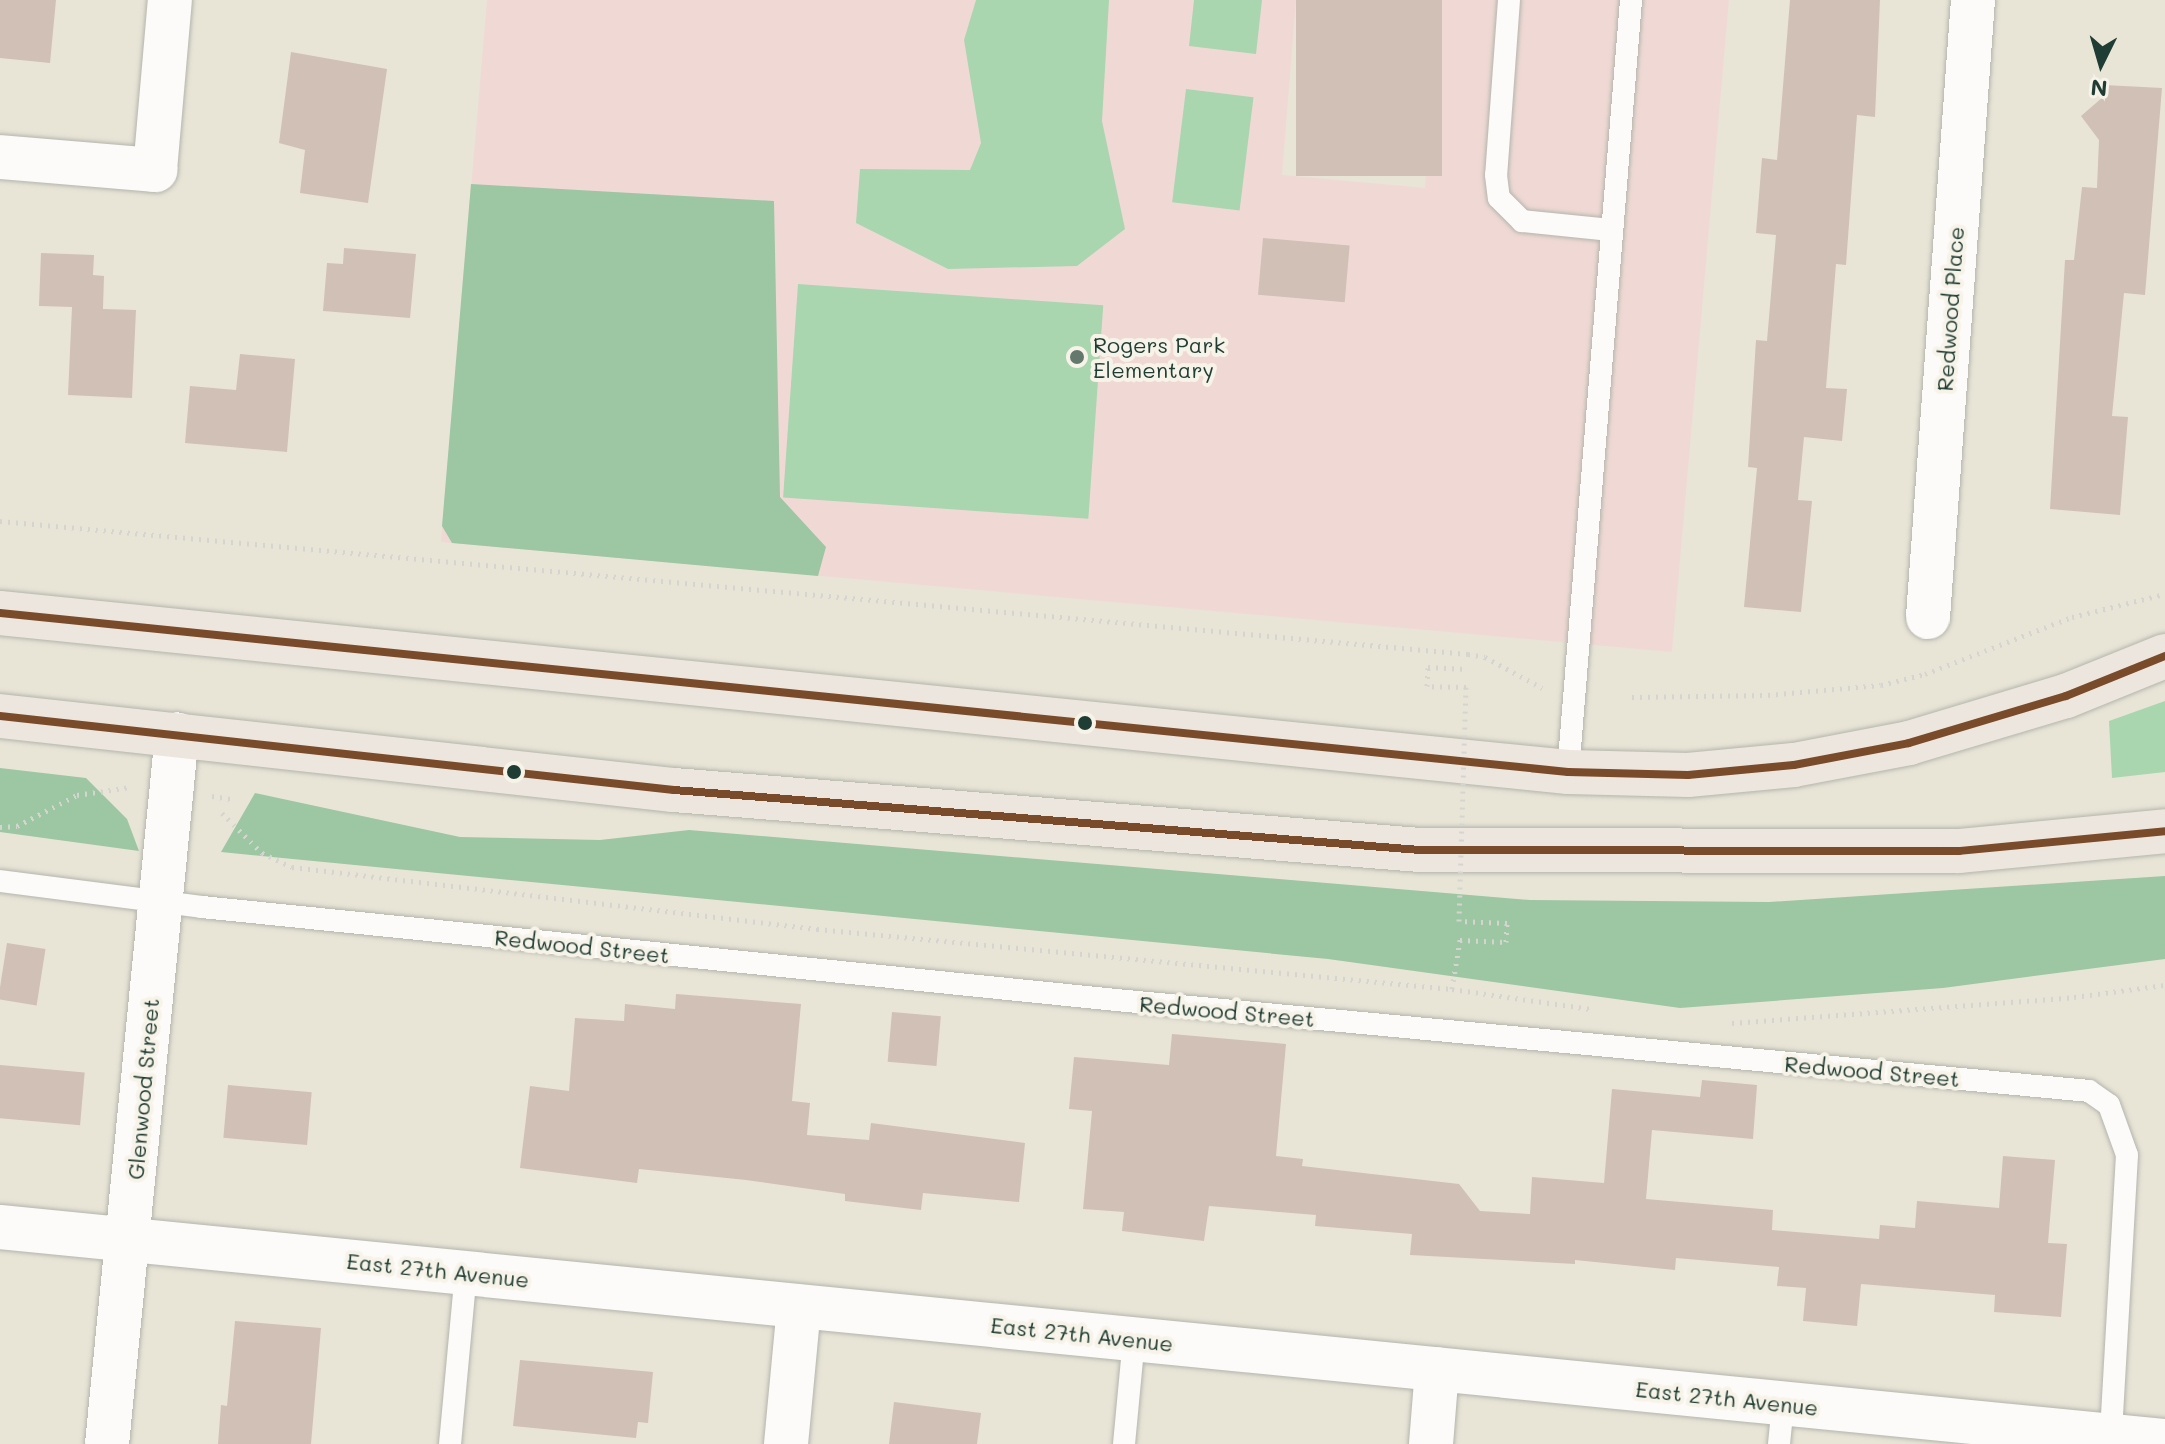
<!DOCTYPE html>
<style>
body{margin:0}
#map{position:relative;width:2165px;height:1444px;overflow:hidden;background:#e8e5d7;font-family:Mali,sans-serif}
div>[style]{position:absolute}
.built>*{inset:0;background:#f0d9d5}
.green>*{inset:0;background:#a9d6ae;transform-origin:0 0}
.forest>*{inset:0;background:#9dc6a3}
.building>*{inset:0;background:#d1c0b5;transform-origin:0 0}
.path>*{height:5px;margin-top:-2.5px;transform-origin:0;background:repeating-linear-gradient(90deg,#d4d5d0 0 2px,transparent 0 8px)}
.roads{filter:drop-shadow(0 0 2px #b4b5ac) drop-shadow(0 0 2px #b4b5ac)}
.service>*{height:22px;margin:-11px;padding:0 11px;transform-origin:11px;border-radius:11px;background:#fcfbf9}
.minor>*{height:44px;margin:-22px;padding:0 22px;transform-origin:22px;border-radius:22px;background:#fcfbf9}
.primary>*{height:44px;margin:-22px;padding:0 22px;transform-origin:22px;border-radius:22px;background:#ede6de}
.path-bridge>*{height:5px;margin-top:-2.5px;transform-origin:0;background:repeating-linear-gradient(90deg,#d4d5d0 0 2px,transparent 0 8px)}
.bus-1>*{height:8px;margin:-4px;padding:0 4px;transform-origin:4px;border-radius:4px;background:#7a4b2a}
.dots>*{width:22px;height:22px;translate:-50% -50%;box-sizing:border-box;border:4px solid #f7f3e8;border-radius:50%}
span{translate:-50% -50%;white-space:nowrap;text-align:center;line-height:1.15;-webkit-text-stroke:8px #f7f3e8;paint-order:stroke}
.street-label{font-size:22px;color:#1f3d34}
.poi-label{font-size:22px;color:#1f3d34}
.left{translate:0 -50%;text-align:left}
.north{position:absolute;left:2061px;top:24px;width:80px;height:80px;-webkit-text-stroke:6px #f7f3e8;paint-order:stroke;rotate:185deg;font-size:22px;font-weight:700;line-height:32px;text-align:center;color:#1f3d34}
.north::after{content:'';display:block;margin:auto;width:28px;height:36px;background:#1f3d34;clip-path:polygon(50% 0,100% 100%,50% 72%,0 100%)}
</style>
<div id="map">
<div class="built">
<div style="clip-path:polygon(487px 0,1296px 0,1282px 175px,1425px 188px,1442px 0,1729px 0,1672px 652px,441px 542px)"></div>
</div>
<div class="green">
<div style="clip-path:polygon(976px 0,1109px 0,1102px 121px,1125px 229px,1077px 266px,948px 269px,856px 223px,860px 169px,970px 170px,981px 143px,964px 40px)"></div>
<div style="clip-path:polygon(1194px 0,1262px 0,1256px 54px,1189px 46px)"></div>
<div style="left:1186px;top:89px;width:68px;height:114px;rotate:7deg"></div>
<div style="left:798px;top:284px;width:306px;height:214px;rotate:4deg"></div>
<div style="clip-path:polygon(2165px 701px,2165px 772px,2112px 778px,2109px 721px)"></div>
</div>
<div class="forest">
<div style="clip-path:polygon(471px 184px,774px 201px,780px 497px,826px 547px,818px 576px,452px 543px,442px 526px)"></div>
<div style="clip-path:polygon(0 768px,86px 778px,127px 819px,139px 851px,0 832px)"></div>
<div style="clip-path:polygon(255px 793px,460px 837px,600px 840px,689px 830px,1530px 900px,1769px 902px,2165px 876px,2165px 959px,1943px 988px,1680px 1008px,1328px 959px,221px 852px)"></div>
</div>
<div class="building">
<div style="clip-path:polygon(0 0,56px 0,50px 63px,0 58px)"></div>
<div style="left:1296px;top:0;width:146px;height:176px"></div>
<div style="clip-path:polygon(1790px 0,1880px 0,1875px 117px,1857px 115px,1846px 265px,1836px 264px,1826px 388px,1847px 389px,1842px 441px,1804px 437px,1798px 500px,1812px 501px,1801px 612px,1744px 607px,1757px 468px,1748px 467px,1756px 340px,1767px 341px,1776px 235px,1756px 233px,1762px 158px,1777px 160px)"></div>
<div style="clip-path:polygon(291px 52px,387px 69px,368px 203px,300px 193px,305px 150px,279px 143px)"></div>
<div style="clip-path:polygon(2104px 85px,2162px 88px,2145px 295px,2124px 293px,2112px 416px,2128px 417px,2120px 515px,2050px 509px,2065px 260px,2074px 260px,2082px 187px,2097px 188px,2099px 140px,2081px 116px,2103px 97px)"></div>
<div style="left:1263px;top:238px;width:87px;height:57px;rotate:5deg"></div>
<div style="clip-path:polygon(344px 248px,416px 254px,410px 318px,323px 311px,327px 263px,343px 264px)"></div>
<div style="clip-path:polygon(41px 253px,94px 255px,93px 275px,104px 276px,103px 309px,136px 310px,132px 398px,68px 395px,72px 307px,39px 306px)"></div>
<div style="clip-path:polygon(240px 354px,295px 359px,287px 452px,185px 443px,190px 386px,236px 390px)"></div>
<div style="left:7px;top:943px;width:39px;height:57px;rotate:9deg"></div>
<div style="clip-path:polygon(676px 994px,801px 1004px,792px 1101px,810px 1103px,807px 1135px,869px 1140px,871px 1123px,1025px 1143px,1019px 1202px,923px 1193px,921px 1210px,845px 1201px,845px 1194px,746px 1180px,639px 1169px,637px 1183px,520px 1168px,530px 1086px,569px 1091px,575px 1018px,624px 1021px,625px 1004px,675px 1009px)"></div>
<div style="left:892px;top:1012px;width:49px;height:50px;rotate:5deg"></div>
<div style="clip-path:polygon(1172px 1034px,1286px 1044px,1276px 1156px,1303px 1159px,1302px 1166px,1459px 1184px,1480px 1211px,1530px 1214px,1532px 1177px,1604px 1183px,1612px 1089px,1700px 1097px,1702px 1080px,1757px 1085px,1753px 1139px,1652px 1130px,1646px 1199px,1773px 1210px,1772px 1230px,1879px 1239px,1880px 1225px,1915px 1228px,1917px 1201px,1999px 1208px,2003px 1156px,2055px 1160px,2048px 1243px,2067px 1244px,2061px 1317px,1994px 1312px,1995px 1295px,1861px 1284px,1857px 1326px,1803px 1321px,1806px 1288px,1777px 1286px,1779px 1267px,1676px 1258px,1675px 1270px,1575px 1260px,1575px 1264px,1410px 1255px,1412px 1234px,1315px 1226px,1316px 1215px,1209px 1206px,1204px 1241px,1122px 1231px,1124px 1212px,1083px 1209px,1092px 1111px,1069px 1109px,1074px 1057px,1169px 1065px)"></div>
<div style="left:0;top:1065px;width:85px;height:53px;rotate:5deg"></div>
<div style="left:228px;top:1085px;width:84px;height:53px;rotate:5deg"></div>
<div style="clip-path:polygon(235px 1321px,321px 1328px,311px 1444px,218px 1444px,221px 1405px,227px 1406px)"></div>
<div style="clip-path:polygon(520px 1360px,653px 1372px,648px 1423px,638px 1422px,636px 1438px,513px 1426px)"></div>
<div style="clip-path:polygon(894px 1402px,981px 1413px,977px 1444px,889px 1444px)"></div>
</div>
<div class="path">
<div style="left:0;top:521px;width:1474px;rotate:5.18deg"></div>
<div style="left:1468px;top:654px;width:17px;rotate:10deg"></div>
<div style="left:1485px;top:657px;width:65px;rotate:28.5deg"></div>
<div style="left:1466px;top:687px;width:39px;rotate:-179deg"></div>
<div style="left:1427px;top:686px;width:19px;rotate:-87deg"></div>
<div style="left:1428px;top:667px;width:38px;rotate:3deg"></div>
<div style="left:1632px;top:697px;width:136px;rotate:-0.8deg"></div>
<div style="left:1768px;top:695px;width:113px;rotate:-5.1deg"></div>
<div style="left:1881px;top:685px;width:45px;rotate:-14deg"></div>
<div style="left:1925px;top:674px;width:158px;rotate:-21.2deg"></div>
<div style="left:2072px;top:617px;width:96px;rotate:-13.9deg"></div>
<div style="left:212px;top:796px;width:19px;rotate:9deg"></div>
<div style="left:222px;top:813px;width:57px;rotate:45deg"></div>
<div style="left:262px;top:853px;width:33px;rotate:25deg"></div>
<div style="left:292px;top:867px;width:529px;rotate:6.74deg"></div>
<div style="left:817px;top:929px;width:638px;rotate:5.4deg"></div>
<div style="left:1452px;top:989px;width:140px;rotate:8.2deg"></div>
<div style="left:0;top:827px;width:17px;rotate:-3deg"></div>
<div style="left:17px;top:826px;width:68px;rotate:-27.3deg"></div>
<div style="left:77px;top:795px;width:54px;rotate:-8.6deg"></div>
<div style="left:1452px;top:989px;width:50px;rotate:-80.7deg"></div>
<div style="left:1460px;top:940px;width:46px;rotate:2.5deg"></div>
<div style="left:1506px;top:942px;width:19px;rotate:-87deg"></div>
<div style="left:1507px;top:923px;width:48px;rotate:-177.6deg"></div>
<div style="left:1732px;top:1023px;width:343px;rotate:-4.3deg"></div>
<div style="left:2074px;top:997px;width:92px;rotate:-7.5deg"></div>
</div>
<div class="roads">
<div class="service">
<div style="left:1509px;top:0;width:175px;rotate:94.2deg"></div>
<div style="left:1496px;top:175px;width:23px;rotate:83deg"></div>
<div style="left:1499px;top:198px;width:33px;rotate:45deg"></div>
<div style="left:1522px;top:221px;width:88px;rotate:5.8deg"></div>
<div style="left:1568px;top:772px;width:775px;rotate:-85.33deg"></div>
<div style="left:0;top:881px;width:204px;rotate:7.3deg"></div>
<div style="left:202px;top:907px;width:919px;rotate:5.81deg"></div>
<div style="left:1116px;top:1000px;width:977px;rotate:5.34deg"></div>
<div style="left:2089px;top:1091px;width:24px;rotate:35deg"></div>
<div style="left:2109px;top:1105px;width:53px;rotate:70.2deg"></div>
<div style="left:2127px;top:1155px;width:281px;rotate:93.3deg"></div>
<div style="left:450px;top:1444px;width:172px;rotate:-84.7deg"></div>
<div style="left:1124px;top:1444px;width:105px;rotate:-84.6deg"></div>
<div style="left:1779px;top:1444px;width:40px;rotate:-84.3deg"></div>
</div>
<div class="minor">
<div style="left:0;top:157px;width:156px;rotate:4.8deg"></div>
<div style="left:155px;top:170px;width:171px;rotate:-85deg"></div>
<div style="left:1928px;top:617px;width:619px;rotate:-85.83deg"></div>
<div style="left:0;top:1227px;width:2176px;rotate:5.65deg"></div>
<div style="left:107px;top:1444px;width:713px;rotate:-84.37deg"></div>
<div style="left:786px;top:1444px;width:138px;rotate:-84.6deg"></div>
<div style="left:1431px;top:1444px;width:75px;rotate:-85.4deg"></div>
</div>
<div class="primary">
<div style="left:0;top:613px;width:1576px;rotate:5.79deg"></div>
<div style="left:1568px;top:772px;width:120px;rotate:1.4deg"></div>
<div style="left:1688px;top:775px;width:106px;rotate:-5.4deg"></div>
<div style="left:1794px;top:765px;width:117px;rotate:-10.8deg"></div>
<div style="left:1909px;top:743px;width:164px;rotate:-16.7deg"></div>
<div style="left:2066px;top:696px;width:107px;rotate:-22deg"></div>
<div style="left:0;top:716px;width:678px;rotate:6.27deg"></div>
<div style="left:674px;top:790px;width:748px;rotate:4.6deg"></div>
<div style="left:1420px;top:850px;width:539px;rotate:0.11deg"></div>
<div style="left:1959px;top:851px;width:207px;rotate:-5.5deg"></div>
</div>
</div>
<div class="path-bridge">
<div style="left:1459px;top:921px;width:234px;rotate:-88.3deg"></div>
</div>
<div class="bus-1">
<div style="left:0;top:613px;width:1576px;rotate:5.79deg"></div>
<div style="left:1568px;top:772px;width:120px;rotate:1.4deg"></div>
<div style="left:1688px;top:775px;width:106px;rotate:-5.4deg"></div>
<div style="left:1794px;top:765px;width:117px;rotate:-10.8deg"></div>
<div style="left:1909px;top:743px;width:164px;rotate:-16.7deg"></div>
<div style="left:2066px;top:696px;width:107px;rotate:-22deg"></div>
<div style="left:0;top:716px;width:678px;rotate:6.27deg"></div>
<div style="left:674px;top:790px;width:748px;rotate:4.6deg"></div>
<div style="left:1420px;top:850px;width:539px;rotate:0.11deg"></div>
<div style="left:1959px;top:851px;width:207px;rotate:-5.5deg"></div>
</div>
<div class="dots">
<div style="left:1077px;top:357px;background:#65786d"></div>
<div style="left:1085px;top:723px;background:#1f3d34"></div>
<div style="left:514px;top:772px;background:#1f3d34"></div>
</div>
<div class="street-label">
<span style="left:1950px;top:309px;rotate:-86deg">Redwood Place</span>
<span style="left:582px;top:946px;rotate:6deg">Redwood Street</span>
<span style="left:1227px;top:1011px;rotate:5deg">Redwood Street</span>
<span style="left:1872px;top:1071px;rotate:5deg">Redwood Street</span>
<span style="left:143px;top:1089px;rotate:-85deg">Glenwood Street</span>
<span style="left:438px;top:1270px;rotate:6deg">East 27th Avenue</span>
<span style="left:1082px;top:1334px;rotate:6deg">East 27th Avenue</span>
<span style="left:1727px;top:1398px;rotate:6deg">East 27th Avenue</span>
</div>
<div class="poi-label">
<span class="left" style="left:1093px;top:357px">Rogers Park<br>Elementary</span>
</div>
<div class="north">N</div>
</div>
